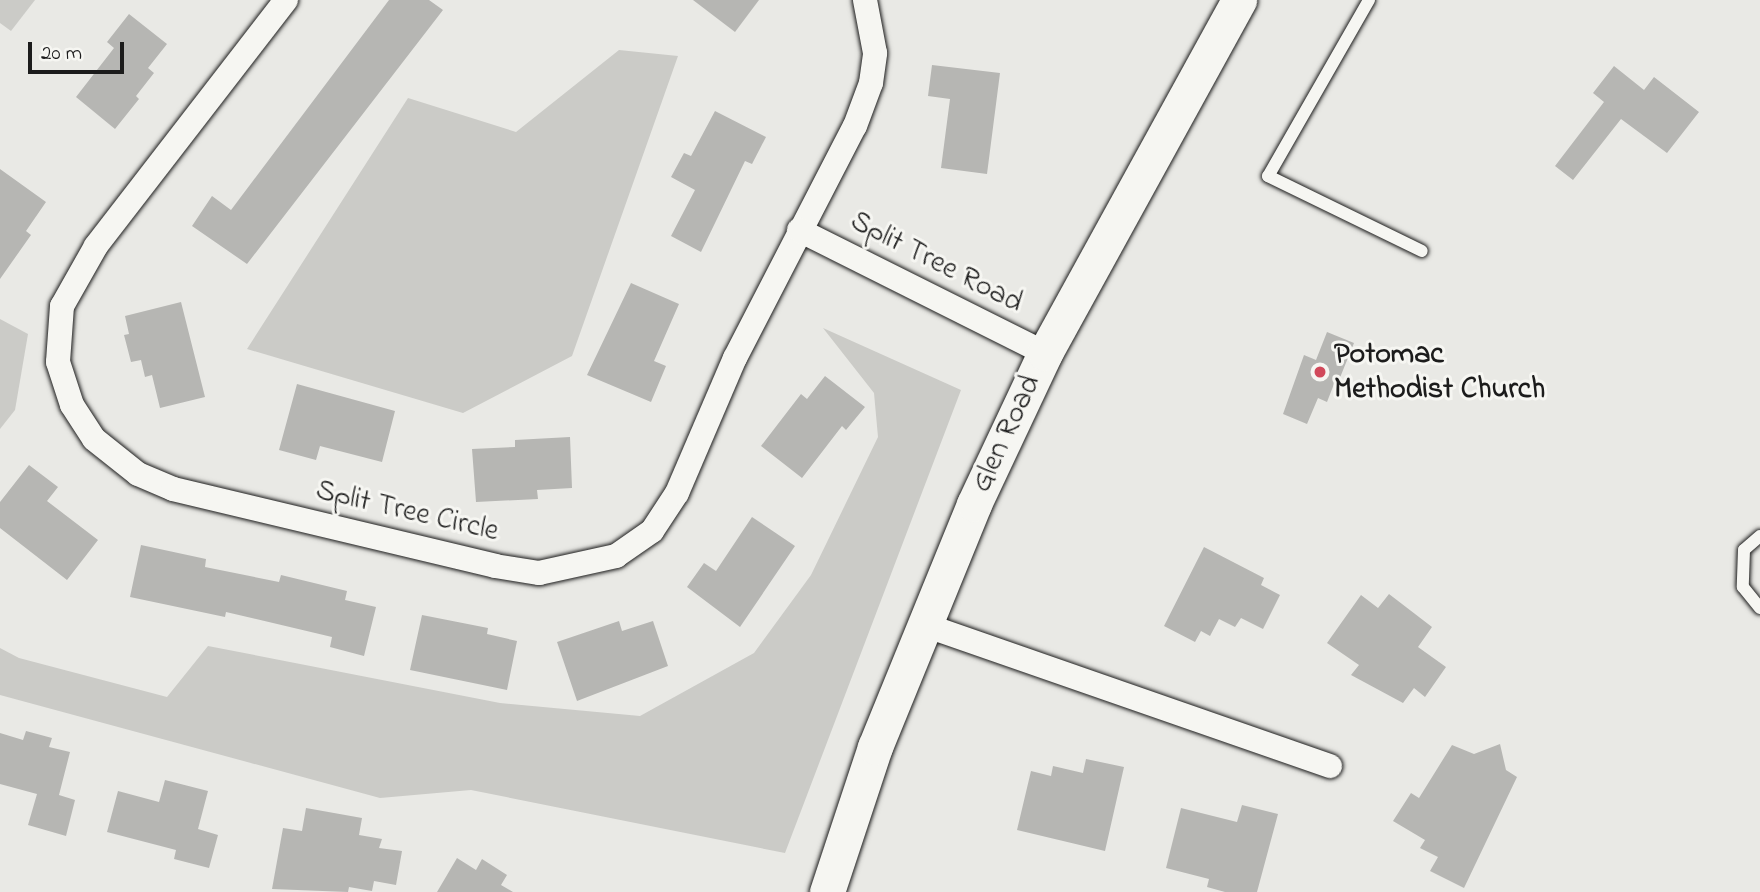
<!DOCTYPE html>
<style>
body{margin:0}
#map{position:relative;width:1760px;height:892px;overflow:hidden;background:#e9e9e5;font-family:"Indie Flower",sans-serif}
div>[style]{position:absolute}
.green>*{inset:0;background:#cbcbc7}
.building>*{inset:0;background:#b6b6b3}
.roads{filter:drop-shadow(0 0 2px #1c1c1c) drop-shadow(0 0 2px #1c1c1c)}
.lane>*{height:12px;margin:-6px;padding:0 6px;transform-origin:6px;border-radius:6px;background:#f6f6f2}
.street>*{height:24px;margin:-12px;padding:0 12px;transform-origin:12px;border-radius:12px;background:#f6f6f2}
.secondary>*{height:35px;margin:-17.5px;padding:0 17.5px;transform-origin:17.5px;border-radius:17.5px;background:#f6f6f2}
.dots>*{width:19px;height:19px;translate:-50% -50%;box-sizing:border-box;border:4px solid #f6f6f2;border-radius:50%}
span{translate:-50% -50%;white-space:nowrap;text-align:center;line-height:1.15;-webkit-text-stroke:6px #f6f6f2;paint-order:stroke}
.street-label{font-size:30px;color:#1c1c1c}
.poi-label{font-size:30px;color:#1c1c1c;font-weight:700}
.left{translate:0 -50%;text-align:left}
.scale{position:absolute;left:28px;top:42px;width:96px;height:32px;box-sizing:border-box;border:4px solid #1c1c1c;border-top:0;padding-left:9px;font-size:21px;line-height:24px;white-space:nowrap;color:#1c1c1c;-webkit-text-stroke:5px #f6f6f2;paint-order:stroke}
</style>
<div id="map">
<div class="green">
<div style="clip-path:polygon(0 0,35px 0,11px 31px,0 23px)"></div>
<div style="clip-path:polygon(619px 50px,678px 56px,572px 356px,463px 413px,247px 349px,408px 98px,516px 132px)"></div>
<div style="clip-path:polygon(0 319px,28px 334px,15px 410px,0 429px)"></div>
<div style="clip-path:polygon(823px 328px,961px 390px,785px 853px,471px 790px,380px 798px,0 695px,0 648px,19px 658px,167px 697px,208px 646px,500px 703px,640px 716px,754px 653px,811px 575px,878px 437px,874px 393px)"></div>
</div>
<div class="building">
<div style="clip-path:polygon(389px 0,429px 0,443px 10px,247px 264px,192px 226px,212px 196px,231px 210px)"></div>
<div style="clip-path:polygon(693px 0,759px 0,735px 32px)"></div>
<div style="clip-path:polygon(129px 14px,167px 44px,148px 68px,154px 73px,136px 96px,139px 99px,115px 129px,76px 97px,114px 48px,107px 42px)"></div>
<div style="clip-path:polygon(932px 65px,1000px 73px,987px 174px,941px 168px,950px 99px,928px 96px)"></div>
<div style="clip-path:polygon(1614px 66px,1644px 90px,1654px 77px,1699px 112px,1667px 153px,1621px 119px,1573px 180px,1555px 166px,1604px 102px,1593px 93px)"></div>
<div style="clip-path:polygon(715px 111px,766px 137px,752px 164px,745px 161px,701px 252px,671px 236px,695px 190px,671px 177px,684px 153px,691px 156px)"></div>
<div style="clip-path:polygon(0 169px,46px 202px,26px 231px,31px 235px,0 279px)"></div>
<div style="clip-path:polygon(631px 283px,679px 304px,654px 361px,666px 366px,651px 402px,587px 375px)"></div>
<div style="clip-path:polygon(181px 302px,205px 397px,160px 408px,152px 375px,145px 377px,141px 360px,131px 362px,124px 335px,129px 334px,125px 316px)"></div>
<div style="clip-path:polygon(1327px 332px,1354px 343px,1337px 385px,1334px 384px,1327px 402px,1318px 398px,1307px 424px,1283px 414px,1304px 355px,1316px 360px)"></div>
<div style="clip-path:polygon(825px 376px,865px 407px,846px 430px,842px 426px,802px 478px,761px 446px,801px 394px,807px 399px)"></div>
<div style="clip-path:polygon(297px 384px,395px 411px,382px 462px,320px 446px,316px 460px,279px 450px)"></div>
<div style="clip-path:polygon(570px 437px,572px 488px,537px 490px,538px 499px,476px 502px,472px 449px,515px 447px,515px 440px)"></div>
<div style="clip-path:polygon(29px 465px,58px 487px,47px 501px,98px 540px,67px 580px,0 528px,0 502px)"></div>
<div style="clip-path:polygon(752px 517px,795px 546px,740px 627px,687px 587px,704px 563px,716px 571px)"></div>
<div style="clip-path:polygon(141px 545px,206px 559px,205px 567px,279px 582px,281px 575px,347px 591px,345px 600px,376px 607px,364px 656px,330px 647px,332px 637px,226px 612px,225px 617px,130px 597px)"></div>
<div style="clip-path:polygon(1204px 547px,1264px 578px,1261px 585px,1280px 595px,1263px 629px,1241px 618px,1235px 627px,1219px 619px,1210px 636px,1201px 631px,1195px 642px,1164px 626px)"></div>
<div style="clip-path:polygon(1389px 594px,1432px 627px,1418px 647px,1446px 667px,1425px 697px,1414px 688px,1403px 703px,1351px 675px,1359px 665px,1327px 643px,1361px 595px,1378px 608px)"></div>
<div style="clip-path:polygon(422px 615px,488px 628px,487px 634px,517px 641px,507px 690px,410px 670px)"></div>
<div style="clip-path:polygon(619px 621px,622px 631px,653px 621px,668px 666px,577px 701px,557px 642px)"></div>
<div style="clip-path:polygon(26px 731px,52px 738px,49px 747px,70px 752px,59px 795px,75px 800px,66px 836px,28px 825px,37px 794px,0 784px,0 733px,23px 740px)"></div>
<div style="clip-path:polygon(1500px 744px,1506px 770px,1517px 777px,1464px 888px,1430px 871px,1438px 857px,1420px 848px,1425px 840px,1393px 821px,1411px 793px,1419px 798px,1452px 745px,1474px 754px)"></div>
<div style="clip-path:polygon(1086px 759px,1124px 767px,1105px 851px,1017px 830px,1031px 771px,1051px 776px,1053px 766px,1083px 773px)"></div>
<div style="clip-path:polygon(165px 780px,208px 791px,198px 829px,218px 835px,209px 868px,174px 859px,176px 850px,107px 832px,118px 791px,159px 802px)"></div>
<div style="clip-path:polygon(1242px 805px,1278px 814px,1257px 892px,1225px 892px,1207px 887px,1209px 879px,1166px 868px,1181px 808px,1237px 822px)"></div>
<div style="clip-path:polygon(306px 808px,362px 818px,359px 835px,382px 839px,379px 848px,402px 851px,396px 885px,374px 881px,372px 891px,349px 887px,348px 892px,272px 889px,283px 828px,302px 831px)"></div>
<div style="clip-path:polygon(457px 858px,476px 870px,482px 859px,507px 875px,501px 885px,513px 892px,437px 892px)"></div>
</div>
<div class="roads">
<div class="lane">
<div style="left:1369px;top:0;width:203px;rotate:119.8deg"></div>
<div style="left:1268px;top:176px;width:171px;rotate:26deg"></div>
<div style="left:1760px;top:536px;width:21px;rotate:139deg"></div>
<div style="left:1744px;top:550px;width:37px;rotate:92deg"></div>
<div style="left:1743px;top:587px;width:27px;rotate:51deg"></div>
</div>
<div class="street">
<div style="left:286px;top:0;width:311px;rotate:127.7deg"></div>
<div style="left:96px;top:246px;width:69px;rotate:119.5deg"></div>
<div style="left:62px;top:306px;width:56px;rotate:94.1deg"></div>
<div style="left:58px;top:362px;width:45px;rotate:72deg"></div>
<div style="left:72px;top:405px;width:40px;rotate:57.1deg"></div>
<div style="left:94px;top:439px;width:56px;rotate:38.5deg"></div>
<div style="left:138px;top:474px;width:38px;rotate:23deg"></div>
<div style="left:173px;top:489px;width:331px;rotate:13.4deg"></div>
<div style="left:495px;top:566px;width:45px;rotate:9deg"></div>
<div style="left:539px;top:573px;width:79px;rotate:-12.4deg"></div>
<div style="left:616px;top:556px;width:44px;rotate:-34.8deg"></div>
<div style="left:652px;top:531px;width:45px;rotate:-56.7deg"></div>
<div style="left:677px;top:493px;width:147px;rotate:-66.8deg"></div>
<div style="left:735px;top:358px;width:261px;rotate:-62.7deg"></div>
<div style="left:855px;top:126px;width:46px;rotate:-69.6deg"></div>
<div style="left:871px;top:83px;width:30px;rotate:-82deg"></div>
<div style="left:875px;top:53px;width:54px;rotate:-100.7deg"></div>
<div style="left:799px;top:230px;width:275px;rotate:26.6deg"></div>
<div style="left:922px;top:624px;width:432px;rotate:19.2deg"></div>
</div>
<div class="secondary">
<div style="left:827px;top:892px;width:153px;rotate:-71.7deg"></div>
<div style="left:875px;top:747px;width:262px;rotate:-67.8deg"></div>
<div style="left:974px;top:504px;width:167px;rotate:-64.8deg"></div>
<div style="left:1045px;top:353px;width:403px;rotate:-61.2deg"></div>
</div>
</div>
<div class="dots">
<div style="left:1320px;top:372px;background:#d1495b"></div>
</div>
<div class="street-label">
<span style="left:936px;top:263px;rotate:27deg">Split Tree Road</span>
<span style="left:1007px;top:434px;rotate:-65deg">Glen Road</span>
<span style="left:407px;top:512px;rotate:13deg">Split Tree Circle</span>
</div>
<div class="poi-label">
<span class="left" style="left:1334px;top:372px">Potomac<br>Methodist Church</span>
</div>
<div class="scale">20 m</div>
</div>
